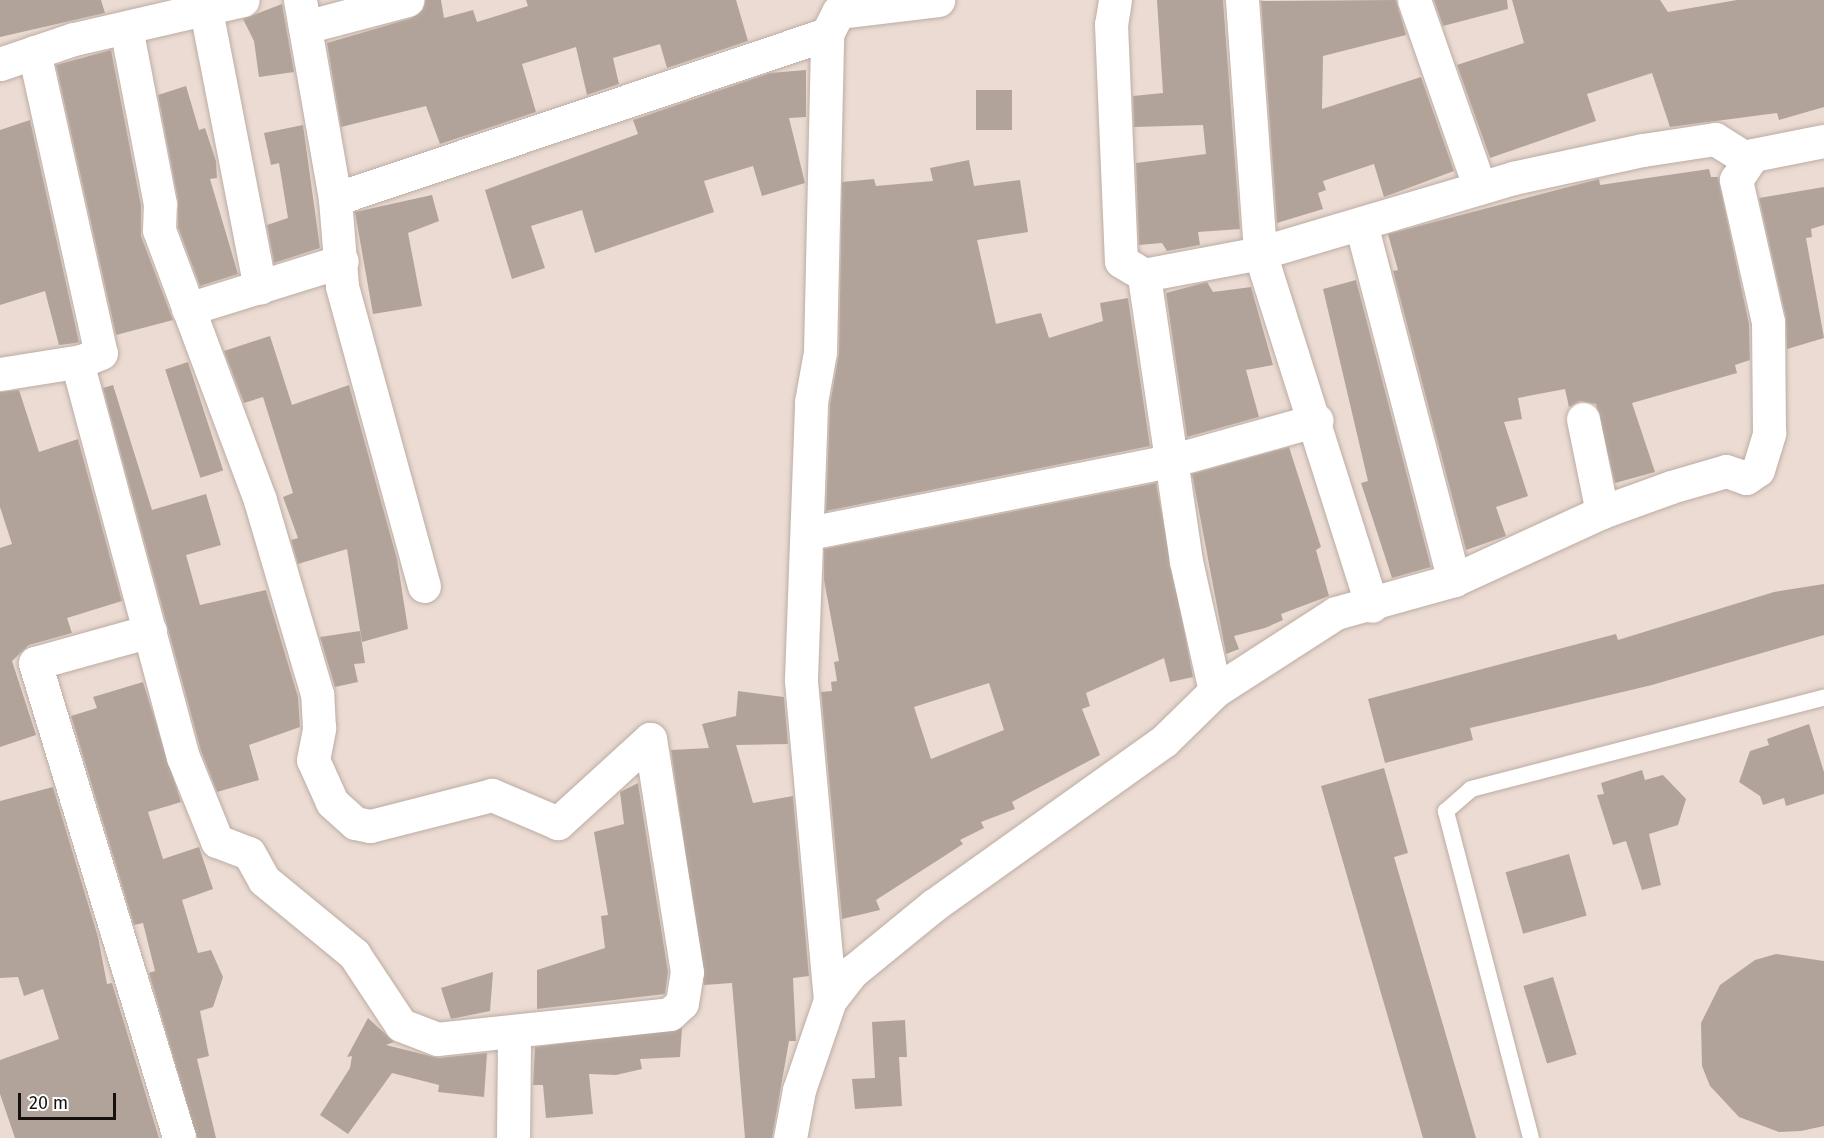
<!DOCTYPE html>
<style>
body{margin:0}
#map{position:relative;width:1824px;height:1138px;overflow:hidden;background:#ebdbd2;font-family:"Fira Sans",sans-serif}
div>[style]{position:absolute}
.building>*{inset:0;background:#b2a39a;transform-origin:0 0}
.roads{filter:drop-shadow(0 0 2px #bcada4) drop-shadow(0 0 2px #bcada4)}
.lane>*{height:16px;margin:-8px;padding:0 8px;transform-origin:8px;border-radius:8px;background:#fff}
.street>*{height:33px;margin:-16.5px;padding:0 16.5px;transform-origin:16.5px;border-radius:16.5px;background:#fff}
span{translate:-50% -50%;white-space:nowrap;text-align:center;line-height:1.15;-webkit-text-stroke:4.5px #fff;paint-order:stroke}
.scale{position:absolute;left:18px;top:1093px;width:98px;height:27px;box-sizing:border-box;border:3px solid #17110e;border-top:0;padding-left:8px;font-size:18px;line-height:21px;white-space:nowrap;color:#17110e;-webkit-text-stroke:4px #fff;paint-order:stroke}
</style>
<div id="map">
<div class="building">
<div style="clip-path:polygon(0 0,101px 0,105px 13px,0 37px)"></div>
<div style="clip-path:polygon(425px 0,441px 0,444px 18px,473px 10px,477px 22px,528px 6px,526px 0,736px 0,748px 41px,667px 68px,660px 44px,613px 58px,619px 84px,587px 95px,576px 47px,522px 64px,536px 112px,440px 144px,426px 106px,341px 127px,327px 43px,412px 18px)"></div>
<div style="clip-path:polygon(1157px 0,1223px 0,1240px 229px,1198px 232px,1200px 245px,1167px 251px,1162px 243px,1139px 245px,1136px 163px,1206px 154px,1203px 125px,1134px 127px,1133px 96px,1163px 93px)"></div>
<div style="clip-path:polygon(1396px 0,1406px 35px,1323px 56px,1322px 109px,1421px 77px,1454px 171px,1384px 197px,1374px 164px,1323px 181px,1326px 190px,1318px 193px,1323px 209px,1277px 223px,1261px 1px)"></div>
<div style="clip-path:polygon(1434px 0,1507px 0,1508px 9px,1443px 26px)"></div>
<div style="clip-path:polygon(1512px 0,1660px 0,1668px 12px,1737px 0,1824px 0,1824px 107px,1779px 120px,1777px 113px,1670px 127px,1652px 73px,1587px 94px,1596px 121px,1490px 158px,1457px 65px,1524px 43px)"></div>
<div style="clip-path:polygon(282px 4px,294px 72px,259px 77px,254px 41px,243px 19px)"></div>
<div style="clip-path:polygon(111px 50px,141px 205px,141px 236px,173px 320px,116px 335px,56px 65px)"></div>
<div style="clip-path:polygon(806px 70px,806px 117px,789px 118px,805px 183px,762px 196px,753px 166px,704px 181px,714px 212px,595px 253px,582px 210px,531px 226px,545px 268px,512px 279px,485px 190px,638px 134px,633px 120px,770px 73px)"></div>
<div style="clip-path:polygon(186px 86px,199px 130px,205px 128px,216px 161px,217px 178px,210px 179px,238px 274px,200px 286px,178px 227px,178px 200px,158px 95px)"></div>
<div style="left:976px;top:90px;width:36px;height:40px"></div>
<div style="clip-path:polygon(30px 120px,79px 342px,76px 343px,59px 345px,45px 291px,0 305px,0 130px)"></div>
<div style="clip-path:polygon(303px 125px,320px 248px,274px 263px,267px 225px,288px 218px,279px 163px,271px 165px,264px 133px)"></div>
<div style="clip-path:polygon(969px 160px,974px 186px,1020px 180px,1028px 232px,977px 240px,996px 324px,1041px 313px,1049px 338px,1103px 321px,1100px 303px,1128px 298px,1150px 446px,826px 511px,830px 404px,839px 353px,842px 182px,874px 179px,876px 186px,933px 181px,930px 168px)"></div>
<div style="clip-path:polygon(1709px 169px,1711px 177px,1718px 177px,1749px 324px,1750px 360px,1735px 365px,1737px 373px,1632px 403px,1655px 472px,1615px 483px,1596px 404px,1580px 401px,1569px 407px,1565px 389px,1518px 398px,1522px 419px,1504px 422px,1528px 496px,1496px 507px,1506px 536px,1466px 550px,1393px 271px,1398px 270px,1388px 234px,1599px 179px,1600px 185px)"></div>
<div style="clip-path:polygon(1824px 187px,1824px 225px,1811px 229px,1812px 237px,1806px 238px,1824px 338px,1787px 349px,1786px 318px,1759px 198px)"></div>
<div style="clip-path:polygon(432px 195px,439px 221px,408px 233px,422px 306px,373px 314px,355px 212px)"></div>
<div style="clip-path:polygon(1356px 280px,1431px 567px,1392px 578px,1361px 483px,1368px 481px,1323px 289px)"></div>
<div style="clip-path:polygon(1207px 282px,1213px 292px,1251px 287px,1273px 365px,1246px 370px,1259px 417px,1187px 437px,1166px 293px)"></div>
<div style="clip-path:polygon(270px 336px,292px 405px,349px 385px,397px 559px,408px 629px,362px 642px,347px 549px,298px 564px,291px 540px,298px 538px,283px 497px,293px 493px,263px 397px,244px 403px,224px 351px)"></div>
<div style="left:188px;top:362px;width:114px;height:24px;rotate:72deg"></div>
<div style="clip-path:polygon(113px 385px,152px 510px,206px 494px,221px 545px,186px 555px,200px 605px,266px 590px,298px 697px,300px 727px,249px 745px,259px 780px,217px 792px,201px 751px,103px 388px)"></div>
<div style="clip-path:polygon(19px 390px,39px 452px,78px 439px,122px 601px,67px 618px,72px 633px,29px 645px,12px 661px,36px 735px,0 747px,0 548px,12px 544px,0 507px,0 392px)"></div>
<div style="clip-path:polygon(1289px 447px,1321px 547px,1316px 550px,1329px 596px,1281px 614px,1283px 620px,1265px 628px,1234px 636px,1239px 649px,1226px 654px,1192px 474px)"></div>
<div style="clip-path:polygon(evenodd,1156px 483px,1193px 677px,1170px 682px,1164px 658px,1086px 693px,1090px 706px,1082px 709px,1100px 755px,1012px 802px,1015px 809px,981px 822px,984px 828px,960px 840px,963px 844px,876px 900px,880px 910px,842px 919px,821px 692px,832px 691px,831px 682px,837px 681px,834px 662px,839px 661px,824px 580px,824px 549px,1156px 483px,989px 683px,1004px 730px,931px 759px,914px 707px,989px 683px)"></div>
<div style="clip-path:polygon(1824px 584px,1824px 635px,1652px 685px,1470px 728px,1473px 740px,1385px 763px,1368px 699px,1616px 634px,1618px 640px,1774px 592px)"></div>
<div style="clip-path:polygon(360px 631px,365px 663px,354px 664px,358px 682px,335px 687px,320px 637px)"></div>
<div style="clip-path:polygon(143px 682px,181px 802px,148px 812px,163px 859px,199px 847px,213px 889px,182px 900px,198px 953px,211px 950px,223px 977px,213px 1007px,200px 1011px,209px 1056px,197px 1059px,216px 1138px,197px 1138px,149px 973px,155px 971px,143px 923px,134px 925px,71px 716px,97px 708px,93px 697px)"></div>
<div style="clip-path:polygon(738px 691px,784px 697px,788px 744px,736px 745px,753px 803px,793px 796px,809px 976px,793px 978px,796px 1041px,789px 1041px,772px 1138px,745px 1138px,732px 983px,704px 985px,671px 750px,709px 748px,702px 724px,736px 716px)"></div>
<div style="clip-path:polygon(1809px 724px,1824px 772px,1824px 794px,1786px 806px,1784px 798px,1763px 805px,1760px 796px,1739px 782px,1750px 751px,1769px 745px,1767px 739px)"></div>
<div style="clip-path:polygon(1384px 768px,1408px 853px,1394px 857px,1476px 1138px,1423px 1138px,1321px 786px)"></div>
<div style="clip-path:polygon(1642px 770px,1645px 780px,1663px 775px,1686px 799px,1678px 825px,1649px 834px,1661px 885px,1642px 890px,1626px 841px,1613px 845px,1597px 795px,1604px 794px,1601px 783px)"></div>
<div style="clip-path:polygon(638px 783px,668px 972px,665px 994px,537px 1009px,537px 970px,605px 948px,601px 916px,608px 915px,594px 832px,624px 824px,620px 792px)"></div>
<div style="clip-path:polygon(53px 787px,98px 937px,107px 984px,112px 983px,159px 1138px,15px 1138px,0 1094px,0 1060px,59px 1039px,43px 989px,24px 996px,18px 977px,0 978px,0 801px)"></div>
<div style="left:1569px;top:854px;width:64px;height:66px;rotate:74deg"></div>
<div style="clip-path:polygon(1776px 954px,1824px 961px,1824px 1126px,1801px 1131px,1779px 1132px,1739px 1117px,1710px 1086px,1702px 1066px,1701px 1023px,1720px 985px,1755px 960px)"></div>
<div style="clip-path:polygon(493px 972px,490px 1011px,451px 1019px,441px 988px)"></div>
<div style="left:1553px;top:977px;width:81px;height:31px;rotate:73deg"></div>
<div style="clip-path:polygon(368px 1018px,394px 1042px,386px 1045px,438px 1058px,487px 1053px,484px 1097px,438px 1092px,439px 1085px,392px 1073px,348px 1134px,320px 1115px,350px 1068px,352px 1056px,347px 1057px)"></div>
<div style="clip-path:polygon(905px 1020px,907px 1057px,899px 1057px,902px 1106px,855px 1109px,852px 1079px,875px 1078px,872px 1022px)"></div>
<div style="clip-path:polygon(682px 1028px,680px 1057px,640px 1059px,642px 1069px,616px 1075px,589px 1074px,593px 1114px,546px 1118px,543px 1085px,533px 1085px,535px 1047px)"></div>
</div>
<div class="roads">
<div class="lane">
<div style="left:1531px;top:1138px;width:338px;rotate:-104.6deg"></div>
<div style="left:1446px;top:811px;width:33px;rotate:-41deg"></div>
<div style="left:1471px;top:789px;width:365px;rotate:-14.5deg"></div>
</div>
<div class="street">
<div style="left:204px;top:0;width:293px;rotate:79deg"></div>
<div style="left:300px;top:0;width:202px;rotate:80deg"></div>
<div style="left:1115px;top:0;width:24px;rotate:99deg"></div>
<div style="left:1111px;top:24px;width:237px;rotate:87.6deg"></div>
<div style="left:1121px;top:261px;width:27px;rotate:31deg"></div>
<div style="left:1242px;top:0;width:254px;rotate:85.9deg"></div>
<div style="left:1260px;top:253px;width:370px;rotate:72.4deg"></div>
<div style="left:1414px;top:0;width:199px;rotate:70.7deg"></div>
<div style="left:305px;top:27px;width:106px;rotate:-14.8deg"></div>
<div style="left:34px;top:52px;width:308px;rotate:77.5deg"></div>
<div style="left:101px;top:353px;width:22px;rotate:158deg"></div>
<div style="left:81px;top:361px;width:12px;rotate:95deg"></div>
<div style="left:80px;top:373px;width:398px;rotate:75deg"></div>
<div style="left:183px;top:757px;width:91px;rotate:68deg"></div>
<div style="left:217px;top:841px;width:34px;rotate:21deg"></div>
<div style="left:249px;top:853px;width:31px;rotate:61deg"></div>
<div style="left:264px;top:880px;width:117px;rotate:39.4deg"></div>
<div style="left:354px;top:954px;width:85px;rotate:56.5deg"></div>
<div style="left:401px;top:1025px;width:39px;rotate:21deg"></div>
<div style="left:437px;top:1039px;width:234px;rotate:-6.1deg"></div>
<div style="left:670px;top:1014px;width:16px;rotate:-43deg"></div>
<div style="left:682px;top:1003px;width:31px;rotate:-81deg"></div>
<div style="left:687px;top:972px;width:236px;rotate:-99deg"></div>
<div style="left:650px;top:739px;width:125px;rotate:137.6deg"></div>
<div style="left:558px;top:823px;width:72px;rotate:-157deg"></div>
<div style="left:492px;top:795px;width:126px;rotate:165.7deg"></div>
<div style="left:370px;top:826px;width:15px;rotate:-169deg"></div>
<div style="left:355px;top:823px;width:31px;rotate:-138deg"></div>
<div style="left:332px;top:802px;width:46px;rotate:-114.3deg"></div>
<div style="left:313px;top:760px;width:33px;rotate:-79deg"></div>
<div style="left:319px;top:728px;width:34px;rotate:-93deg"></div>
<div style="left:317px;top:694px;width:202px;rotate:-106.4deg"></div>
<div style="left:260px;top:500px;width:288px;rotate:-110.5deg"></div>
<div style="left:159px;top:230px;width:26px;rotate:-88deg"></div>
<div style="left:160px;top:204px;width:179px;rotate:-100.9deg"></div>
<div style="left:0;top:64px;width:78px;rotate:-18.7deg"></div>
<div style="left:74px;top:39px;width:173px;rotate:-13deg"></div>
<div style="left:1361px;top:224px;width:368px;rotate:75.4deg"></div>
<div style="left:188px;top:309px;width:161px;rotate:-17.3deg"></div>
<div style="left:0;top:374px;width:82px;rotate:-9.1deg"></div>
<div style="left:1583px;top:419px;width:95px;rotate:78.5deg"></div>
<div style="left:809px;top:533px;width:372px;rotate:-11.3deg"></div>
<div style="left:1174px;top:460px;width:148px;rotate:-15.6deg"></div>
<div style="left:424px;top:586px;width:311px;rotate:-105.3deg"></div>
<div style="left:342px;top:286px;width:87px;rotate:-94.6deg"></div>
<div style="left:335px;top:199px;width:519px;rotate:-18.54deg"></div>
<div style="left:150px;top:631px;width:119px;rotate:164.5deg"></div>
<div style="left:35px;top:663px;width:496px;rotate:73.1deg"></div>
<div style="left:1215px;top:691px;width:133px;rotate:-102.6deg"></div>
<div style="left:1186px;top:561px;width:289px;rotate:-98.4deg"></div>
<div style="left:1144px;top:275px;width:118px;rotate:-10.7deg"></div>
<div style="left:1260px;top:253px;width:264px;rotate:-16.5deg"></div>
<div style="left:1513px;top:178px;width:133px;rotate:-12.2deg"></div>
<div style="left:1643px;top:150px;width:73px;rotate:-8.7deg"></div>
<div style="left:1715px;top:139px;width:39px;rotate:32deg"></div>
<div style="left:830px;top:1000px;width:322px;rotate:-95.2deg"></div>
<div style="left:801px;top:679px;width:277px;rotate:-87.9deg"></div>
<div style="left:811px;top:402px;width:51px;rotate:-79.8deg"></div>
<div style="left:820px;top:352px;width:318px;rotate:-88.7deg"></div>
<div style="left:827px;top:34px;width:25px;rotate:-63deg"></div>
<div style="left:838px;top:12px;width:101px;rotate:-6.8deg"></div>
<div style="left:513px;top:1138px;width:104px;rotate:-89.4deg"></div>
<div style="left:790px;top:1138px;width:49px;rotate:-79.4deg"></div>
<div style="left:799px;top:1090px;width:95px;rotate:-71deg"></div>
<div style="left:830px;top:1000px;width:37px;rotate:-52deg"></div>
<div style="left:853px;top:971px;width:104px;rotate:-39.2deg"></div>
<div style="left:934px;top:905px;width:282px;rotate:-35.5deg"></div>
<div style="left:1164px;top:741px;width:71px;rotate:-44.4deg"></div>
<div style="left:1215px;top:691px;width:144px;rotate:-32.8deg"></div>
<div style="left:1336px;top:613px;width:123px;rotate:-15.6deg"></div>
<div style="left:1454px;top:580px;width:163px;rotate:-24.7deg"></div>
<div style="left:1602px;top:512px;width:73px;rotate:-19.9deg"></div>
<div style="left:1671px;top:487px;width:57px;rotate:-16.2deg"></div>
<div style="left:1726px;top:471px;width:21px;rotate:19deg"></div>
<div style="left:1746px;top:478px;width:14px;rotate:-34deg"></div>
<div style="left:1758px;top:470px;width:39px;rotate:-73deg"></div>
<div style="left:1769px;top:433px;width:111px;rotate:-90.5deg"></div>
<div style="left:1768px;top:322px;width:146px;rotate:-102.7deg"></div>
<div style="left:1736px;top:180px;width:30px;rotate:-56deg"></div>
<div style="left:1753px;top:155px;width:72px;rotate:-11.2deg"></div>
</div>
</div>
<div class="scale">20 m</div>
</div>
